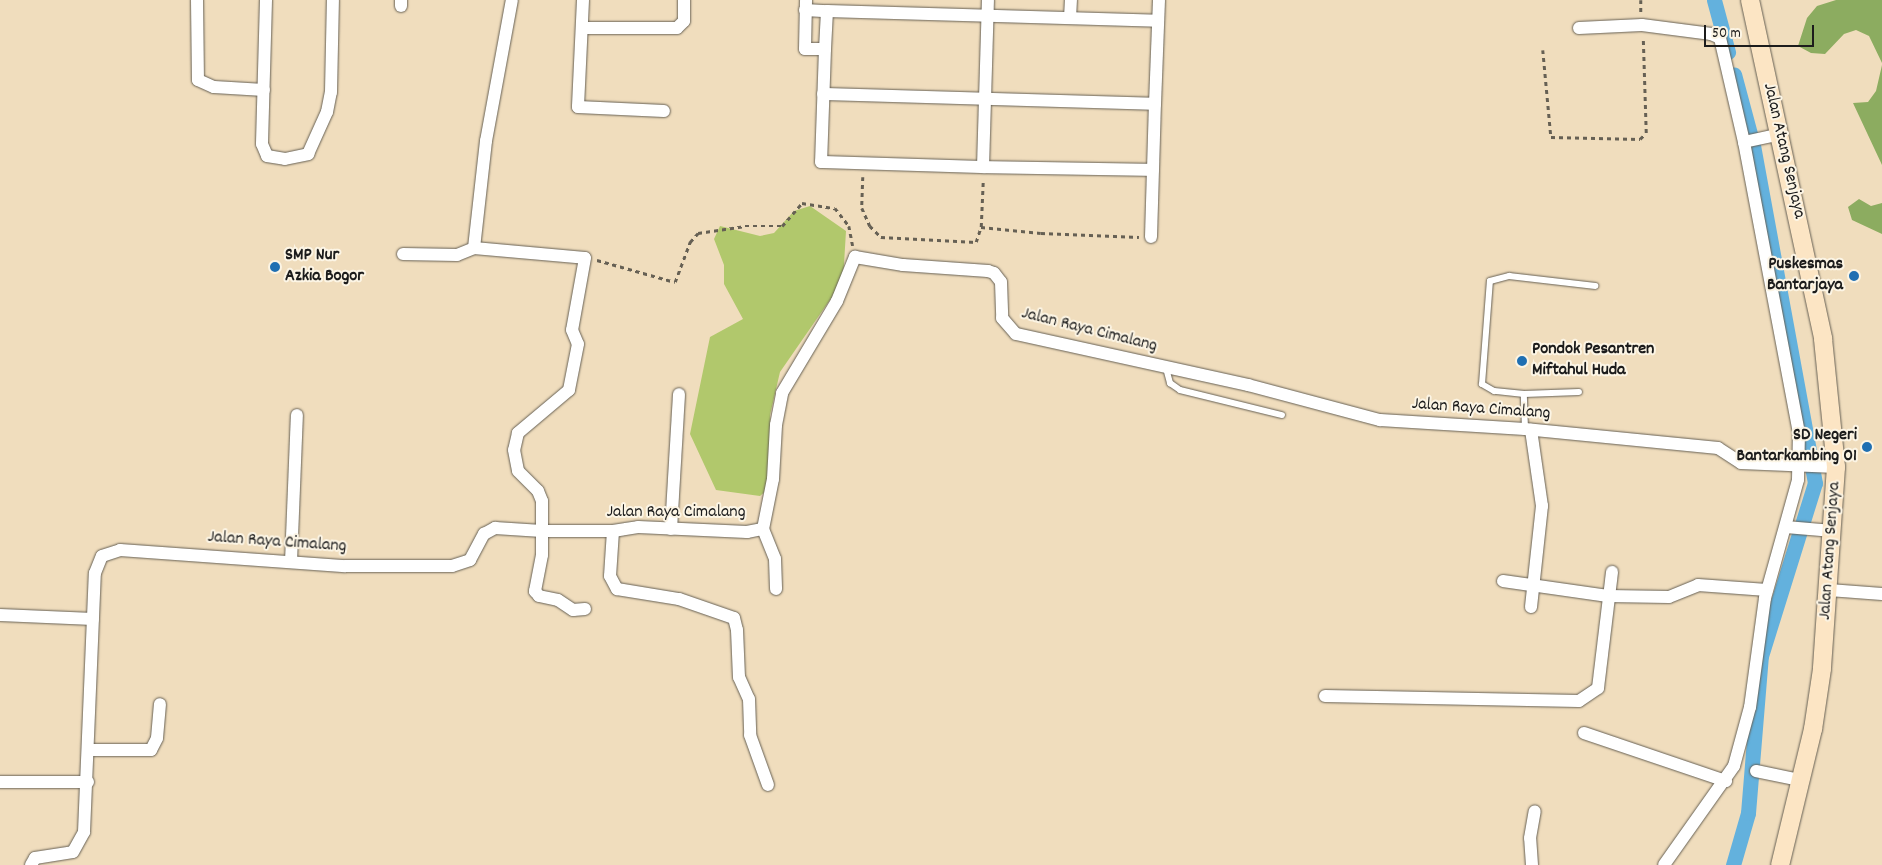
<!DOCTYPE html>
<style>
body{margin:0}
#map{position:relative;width:1882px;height:865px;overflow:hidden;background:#f0ddbd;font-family:Dekko,sans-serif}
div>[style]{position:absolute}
.green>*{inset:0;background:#b1c86c}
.forest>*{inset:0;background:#8cac60}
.canal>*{height:15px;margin:-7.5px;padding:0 7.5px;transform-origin:7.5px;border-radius:7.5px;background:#63b1dd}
.path>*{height:2.5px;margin-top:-1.25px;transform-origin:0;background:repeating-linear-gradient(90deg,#666054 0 4px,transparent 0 8px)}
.roads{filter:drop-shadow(0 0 1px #666054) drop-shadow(0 0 1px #666054)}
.lane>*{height:6px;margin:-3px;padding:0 3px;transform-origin:3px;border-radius:3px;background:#fff}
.street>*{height:12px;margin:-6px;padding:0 6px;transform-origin:6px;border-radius:6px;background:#fff}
.secondary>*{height:18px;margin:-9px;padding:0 9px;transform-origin:9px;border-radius:9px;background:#fce5c4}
.dots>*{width:14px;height:14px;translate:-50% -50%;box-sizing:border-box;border:2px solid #fcf5e5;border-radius:50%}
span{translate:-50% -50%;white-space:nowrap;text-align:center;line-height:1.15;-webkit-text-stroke:4px #fcf5e5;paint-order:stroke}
.street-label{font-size:18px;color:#1c1c1c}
.poi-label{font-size:18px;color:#1c1c1c;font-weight:700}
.left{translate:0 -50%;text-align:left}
.right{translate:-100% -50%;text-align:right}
.scale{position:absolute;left:1704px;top:25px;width:110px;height:22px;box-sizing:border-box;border:2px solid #1c1c1c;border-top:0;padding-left:6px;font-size:15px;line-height:18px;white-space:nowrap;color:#1c1c1c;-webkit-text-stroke:4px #fcf5e5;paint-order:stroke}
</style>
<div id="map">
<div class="green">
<div style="clip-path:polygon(810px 206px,846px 231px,843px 281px,780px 372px,770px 415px,772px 473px,770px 487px,760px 496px,716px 490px,690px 434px,710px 337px,743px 319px,724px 284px,724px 265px,714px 239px,720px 226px,760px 236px,774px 233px,794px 211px)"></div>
</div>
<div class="forest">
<div style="clip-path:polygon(1836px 0,1882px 0,1882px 63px,1869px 36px,1856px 30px,1844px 34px,1825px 54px,1811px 53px,1798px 46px,1807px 18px,1817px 6px)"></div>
<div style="clip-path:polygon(1882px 65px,1882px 165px,1853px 103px,1868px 102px,1876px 91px)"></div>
<div style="clip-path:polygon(1859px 199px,1871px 206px,1882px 203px,1882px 234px,1852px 220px,1848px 207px)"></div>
</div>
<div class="canal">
<div style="left:1714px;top:0;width:54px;rotate:74.9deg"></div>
<div style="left:1733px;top:865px;width:54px;rotate:-73.9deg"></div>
<div style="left:1748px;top:813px;width:158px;rotate:-85.3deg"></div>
<div style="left:1761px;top:656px;width:181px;rotate:-72.7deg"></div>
<div style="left:1815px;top:483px;width:344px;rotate:-100.4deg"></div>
<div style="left:1753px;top:145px;width:73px;rotate:-105deg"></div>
</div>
<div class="path">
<div style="left:1641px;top:0;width:13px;rotate:90deg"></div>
<div style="left:1543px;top:50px;width:87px;rotate:84.7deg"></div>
<div style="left:1551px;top:137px;width:89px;rotate:1.3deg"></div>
<div style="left:1640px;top:139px;width:8px;rotate:-45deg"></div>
<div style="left:1646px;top:133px;width:94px;rotate:-91.8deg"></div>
<div style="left:863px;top:177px;width:31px;rotate:92deg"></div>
<div style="left:862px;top:208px;width:20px;rotate:66deg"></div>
<div style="left:870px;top:226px;width:16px;rotate:45deg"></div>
<div style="left:881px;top:237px;width:95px;rotate:3deg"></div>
<div style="left:976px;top:242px;width:16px;rotate:-72deg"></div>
<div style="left:981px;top:227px;width:46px;rotate:-87.5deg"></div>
<div style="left:981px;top:227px;width:60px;rotate:5.7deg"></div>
<div style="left:1041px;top:233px;width:98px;rotate:2.3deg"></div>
<div style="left:597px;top:260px;width:81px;rotate:15.8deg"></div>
<div style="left:675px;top:282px;width:43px;rotate:-69.4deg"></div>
<div style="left:690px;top:242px;width:12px;rotate:-48deg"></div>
<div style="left:698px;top:233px;width:48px;rotate:-8.5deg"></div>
<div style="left:745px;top:226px;width:37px"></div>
<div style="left:782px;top:226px;width:30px;rotate:-49deg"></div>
<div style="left:802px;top:203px;width:33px;rotate:9deg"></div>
<div style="left:835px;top:208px;width:23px;rotate:52deg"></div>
<div style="left:849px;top:226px;width:20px;rotate:79deg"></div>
</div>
<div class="roads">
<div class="lane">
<div style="left:1166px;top:368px;width:16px;rotate:75deg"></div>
<div style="left:1170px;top:383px;width:12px;rotate:35deg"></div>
<div style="left:1180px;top:390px;width:105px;rotate:13.8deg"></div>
<div style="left:1524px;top:394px;width:55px;rotate:-2.1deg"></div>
<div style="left:1525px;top:429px;width:35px;rotate:-92deg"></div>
<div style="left:1524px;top:394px;width:30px;rotate:-174deg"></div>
<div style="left:1494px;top:391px;width:14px;rotate:-150deg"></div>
<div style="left:1482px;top:384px;width:103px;rotate:-85.6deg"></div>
<div style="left:1490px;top:281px;width:20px;rotate:-15deg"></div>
<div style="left:1509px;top:276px;width:87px;rotate:6.6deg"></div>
</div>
<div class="street">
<div style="left:197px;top:0;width:80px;rotate:89.3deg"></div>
<div style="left:198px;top:80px;width:17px;rotate:24deg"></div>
<div style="left:214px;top:87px;width:50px;rotate:3.4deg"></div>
<div style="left:266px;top:0;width:144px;rotate:91.6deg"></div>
<div style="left:262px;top:144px;width:13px;rotate:67deg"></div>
<div style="left:267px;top:156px;width:18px;rotate:9deg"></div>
<div style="left:285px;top:159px;width:24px;rotate:-12deg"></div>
<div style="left:308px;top:154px;width:46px;rotate:-65.7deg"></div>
<div style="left:327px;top:112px;width:20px;rotate:-79deg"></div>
<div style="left:331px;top:92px;width:92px;rotate:-88.8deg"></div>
<div style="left:401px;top:0;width:6px;rotate:90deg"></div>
<div style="left:583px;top:0;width:107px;rotate:92.7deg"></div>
<div style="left:578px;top:107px;width:86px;rotate:2.7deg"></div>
<div style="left:805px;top:10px;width:22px;rotate:3deg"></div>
<div style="left:827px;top:11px;width:38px;rotate:93deg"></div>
<div style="left:825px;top:49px;width:20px;rotate:180deg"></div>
<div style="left:805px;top:49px;width:49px;rotate:-88.8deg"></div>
<div style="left:827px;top:11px;width:331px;rotate:1.7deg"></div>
<div style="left:1070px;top:18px;width:18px;rotate:-87deg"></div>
<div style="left:582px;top:28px;width:95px"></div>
<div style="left:677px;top:28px;width:10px;rotate:-45deg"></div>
<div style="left:684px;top:21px;width:21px;rotate:-90deg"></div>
<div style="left:1579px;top:28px;width:63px;rotate:-2.7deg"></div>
<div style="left:1642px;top:25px;width:70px;rotate:7.4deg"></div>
<div style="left:1711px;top:34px;width:10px;rotate:24deg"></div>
<div style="left:1720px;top:38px;width:107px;rotate:77deg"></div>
<div style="left:1744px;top:142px;width:295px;rotate:79.3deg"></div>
<div style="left:1799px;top:432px;width:48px;rotate:91.2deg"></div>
<div style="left:1798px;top:480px;width:123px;rotate:105.6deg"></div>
<div style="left:1765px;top:598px;width:110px;rotate:97.8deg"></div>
<div style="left:1750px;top:707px;width:61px;rotate:105.2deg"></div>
<div style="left:1734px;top:766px;width:121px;rotate:125.3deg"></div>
<div style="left:825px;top:49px;width:113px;rotate:92deg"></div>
<div style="left:821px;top:162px;width:162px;rotate:1.8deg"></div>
<div style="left:983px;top:167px;width:167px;rotate:-88.3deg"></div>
<div style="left:823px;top:94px;width:332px;rotate:1.7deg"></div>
<div style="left:1155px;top:104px;width:104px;rotate:-87.8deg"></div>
<div style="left:1744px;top:142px;width:35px;rotate:-12deg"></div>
<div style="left:983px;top:167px;width:170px;rotate:1deg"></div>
<div style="left:1151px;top:237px;width:133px;rotate:-88.3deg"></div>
<div style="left:474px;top:248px;width:108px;rotate:-83.6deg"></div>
<div style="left:486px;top:141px;width:143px;rotate:-79.6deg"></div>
<div style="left:403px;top:254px;width:54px;rotate:1.1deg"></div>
<div style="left:457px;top:255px;width:18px;rotate:-22deg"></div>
<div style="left:474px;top:248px;width:111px;rotate:5.1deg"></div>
<div style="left:585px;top:258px;width:73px;rotate:100.2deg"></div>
<div style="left:572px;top:330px;width:15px;rotate:67deg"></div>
<div style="left:578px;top:344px;width:47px;rotate:101.1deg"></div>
<div style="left:569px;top:390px;width:67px;rotate:139.9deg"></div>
<div style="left:518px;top:433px;width:17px;rotate:103deg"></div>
<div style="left:514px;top:450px;width:21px;rotate:79deg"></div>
<div style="left:518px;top:471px;width:28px;rotate:45deg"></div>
<div style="left:538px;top:491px;width:11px;rotate:68deg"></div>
<div style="left:542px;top:501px;width:54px;rotate:90deg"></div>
<div style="left:542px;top:555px;width:37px;rotate:101deg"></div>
<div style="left:535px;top:591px;width:6px;rotate:51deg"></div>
<div style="left:539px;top:596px;width:19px;rotate:12deg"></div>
<div style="left:558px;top:600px;width:18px;rotate:34deg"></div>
<div style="left:573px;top:610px;width:12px;rotate:-5deg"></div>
<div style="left:1786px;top:527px;width:47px;rotate:4.9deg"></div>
<div style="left:671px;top:529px;width:135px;rotate:-86.6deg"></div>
<div style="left:763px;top:529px;width:32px;rotate:68deg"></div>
<div style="left:775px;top:559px;width:30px;rotate:88deg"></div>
<div style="left:613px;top:531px;width:45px;rotate:93.8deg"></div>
<div style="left:610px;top:576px;width:15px;rotate:62deg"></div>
<div style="left:617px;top:589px;width:63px;rotate:9.2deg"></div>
<div style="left:679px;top:599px;width:58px;rotate:19.1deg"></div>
<div style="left:734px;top:618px;width:12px;rotate:76deg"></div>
<div style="left:737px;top:630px;width:47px;rotate:87.6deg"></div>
<div style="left:739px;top:677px;width:24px;rotate:66deg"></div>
<div style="left:749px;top:699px;width:36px;rotate:88deg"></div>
<div style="left:750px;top:735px;width:53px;rotate:70.2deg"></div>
<div style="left:291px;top:562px;width:147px;rotate:-87.7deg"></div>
<div style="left:1503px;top:581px;width:106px;rotate:8.1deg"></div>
<div style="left:1608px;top:596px;width:61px;rotate:0.9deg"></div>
<div style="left:1669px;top:597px;width:31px;rotate:-22deg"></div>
<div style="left:1698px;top:585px;width:69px;rotate:4.1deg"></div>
<div style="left:1829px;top:590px;width:53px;rotate:4.3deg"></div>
<div style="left:1531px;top:607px;width:102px;rotate:-83.8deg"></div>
<div style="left:1542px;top:506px;width:77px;rotate:-98.2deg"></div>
<div style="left:0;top:615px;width:93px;rotate:2.5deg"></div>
<div style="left:1325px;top:696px;width:254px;rotate:1.1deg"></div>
<div style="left:1579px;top:701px;width:23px;rotate:-34deg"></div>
<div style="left:1598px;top:688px;width:117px;rotate:-83.1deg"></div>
<div style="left:1584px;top:733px;width:150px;rotate:18.7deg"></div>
<div style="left:88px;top:750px;width:63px"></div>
<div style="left:151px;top:750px;width:13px;rotate:-63deg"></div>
<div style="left:157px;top:738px;width:34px;rotate:-85deg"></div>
<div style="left:1756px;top:771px;width:45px;rotate:11.6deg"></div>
<div style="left:0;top:782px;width:88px"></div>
<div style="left:31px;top:865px;width:8px;rotate:-60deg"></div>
<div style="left:35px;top:858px;width:38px;rotate:-9deg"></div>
<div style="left:73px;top:852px;width:23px;rotate:-61deg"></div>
<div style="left:84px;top:832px;width:259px;rotate:-87.6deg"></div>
<div style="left:95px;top:573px;width:18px;rotate:-68deg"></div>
<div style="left:102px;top:556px;width:19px;rotate:-18deg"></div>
<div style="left:120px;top:550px;width:226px;rotate:4.1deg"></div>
<div style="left:345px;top:566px;width:107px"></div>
<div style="left:452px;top:566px;width:19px;rotate:-18deg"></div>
<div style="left:470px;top:560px;width:30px;rotate:-62deg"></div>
<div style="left:484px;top:534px;width:13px;rotate:-29deg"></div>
<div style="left:495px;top:528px;width:47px;rotate:3.7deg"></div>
<div style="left:542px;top:531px;width:71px"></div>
<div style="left:613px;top:531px;width:25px;rotate:-9deg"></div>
<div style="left:638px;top:527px;width:109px;rotate:2.6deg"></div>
<div style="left:747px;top:532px;width:16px;rotate:-11deg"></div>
<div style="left:763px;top:529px;width:51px;rotate:-78.7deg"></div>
<div style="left:773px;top:479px;width:54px;rotate:-86.8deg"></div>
<div style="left:776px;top:425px;width:33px;rotate:-79deg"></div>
<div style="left:782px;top:393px;width:107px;rotate:-59.1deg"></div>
<div style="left:837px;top:301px;width:48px;rotate:-67.8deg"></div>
<div style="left:855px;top:257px;width:49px;rotate:9.5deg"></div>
<div style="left:903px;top:265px;width:85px;rotate:4deg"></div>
<div style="left:988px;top:271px;width:6px;rotate:18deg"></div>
<div style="left:994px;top:273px;width:11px;rotate:52deg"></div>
<div style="left:1001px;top:282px;width:36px;rotate:88deg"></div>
<div style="left:1002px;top:318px;width:21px;rotate:49deg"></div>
<div style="left:1016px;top:334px;width:238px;rotate:12.4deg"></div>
<div style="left:1248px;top:385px;width:137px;rotate:14.9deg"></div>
<div style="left:1380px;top:420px;width:145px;rotate:3.6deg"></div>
<div style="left:1525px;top:429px;width:194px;rotate:5.6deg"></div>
<div style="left:1718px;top:448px;width:27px;rotate:33deg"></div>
<div style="left:1741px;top:463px;width:95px;rotate:2.4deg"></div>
<div style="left:1532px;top:865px;width:27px;rotate:-94deg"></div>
<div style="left:1530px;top:838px;width:27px;rotate:-80deg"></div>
</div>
<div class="secondary">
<div style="left:1750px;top:0;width:347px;rotate:77.8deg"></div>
<div style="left:1823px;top:339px;width:129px;rotate:84.2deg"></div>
<div style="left:1836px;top:467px;width:202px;rotate:94deg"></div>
<div style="left:1822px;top:669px;width:61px;rotate:98.5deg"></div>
<div style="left:1813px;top:729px;width:140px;rotate:103.6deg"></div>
</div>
</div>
<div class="dots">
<div style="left:275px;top:267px;background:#1f6fb2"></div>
<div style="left:1854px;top:276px;background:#1f6fb2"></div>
<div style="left:1522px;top:361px;background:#1f6fb2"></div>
<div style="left:1867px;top:447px;background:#1f6fb2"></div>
</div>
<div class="street-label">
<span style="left:1783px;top:151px;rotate:77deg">Jalan Atang Senjaya</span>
<span style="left:1089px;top:331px;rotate:14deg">Jalan Raya Cimalang</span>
<span style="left:1481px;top:410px;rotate:4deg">Jalan Raya Cimalang</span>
<span style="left:676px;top:513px">Jalan Raya Cimalang</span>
<span style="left:277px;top:543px;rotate:4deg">Jalan Raya Cimalang</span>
<span style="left:1831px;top:551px;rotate:-86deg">Jalan Atang Senjaya</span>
</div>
<div class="poi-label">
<span class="left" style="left:285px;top:267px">SMP Nur<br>Azkia Bogor</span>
<span class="right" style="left:1843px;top:276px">Puskesmas<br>Bantarjaya</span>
<span class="left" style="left:1532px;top:361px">Pondok Pesantren<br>Miftahul Huda</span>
<span class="right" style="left:1857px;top:447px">SD Negeri<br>Bantarkambing 01</span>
</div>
<div class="scale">50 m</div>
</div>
